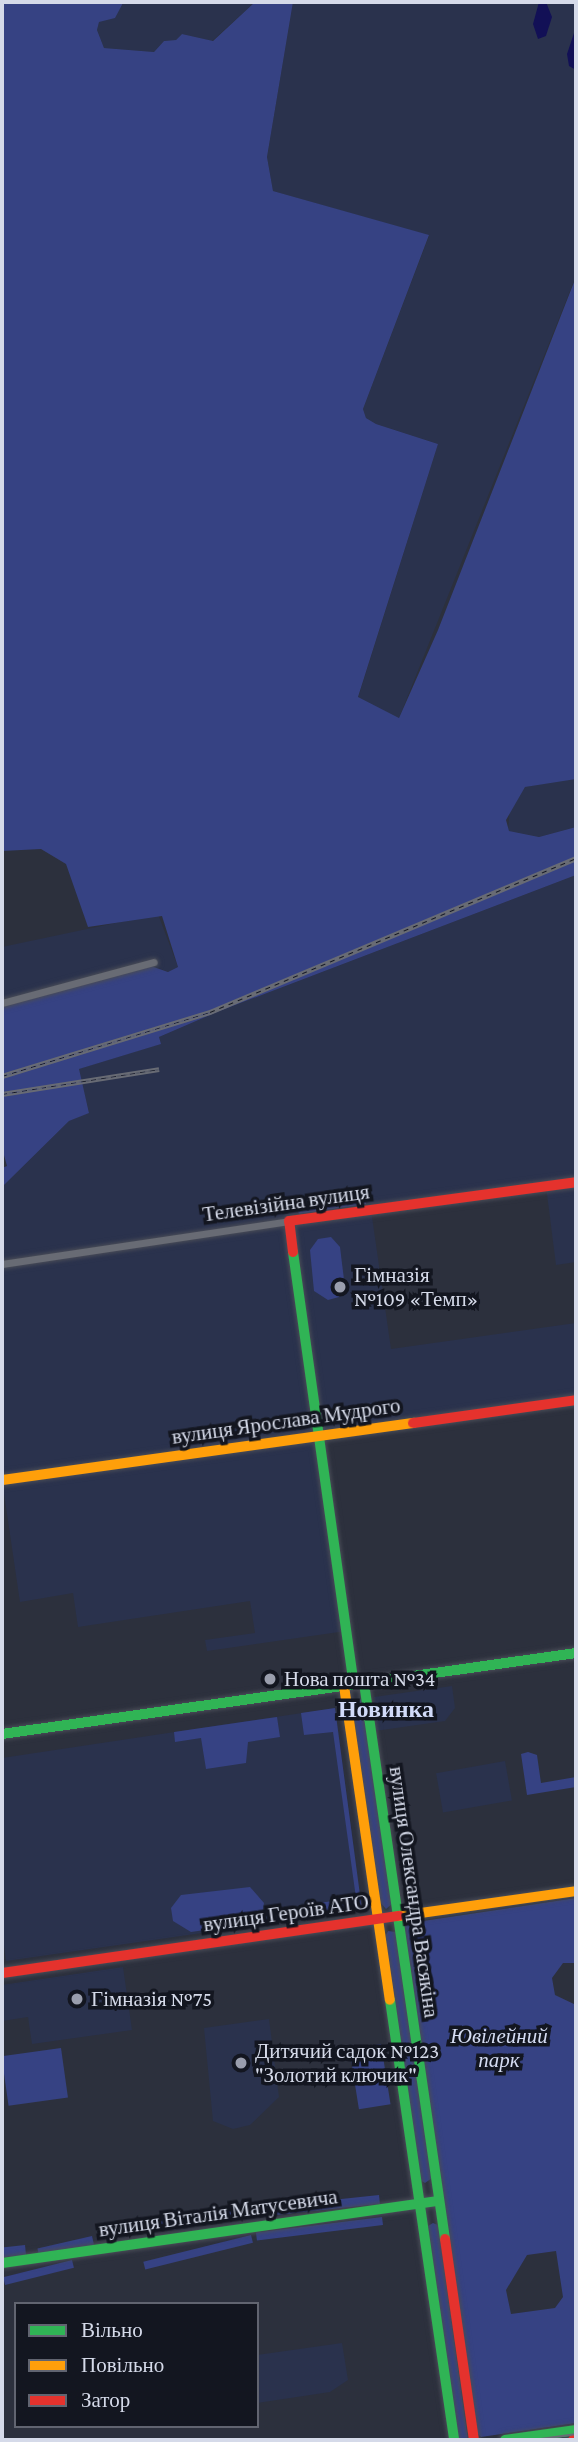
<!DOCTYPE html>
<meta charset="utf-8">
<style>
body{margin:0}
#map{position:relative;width:578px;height:2442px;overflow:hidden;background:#2c303d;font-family:"Crimson Pro",serif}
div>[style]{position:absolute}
.built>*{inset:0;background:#2a324d;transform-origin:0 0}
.green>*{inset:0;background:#364283;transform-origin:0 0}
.water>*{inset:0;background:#121056}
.roads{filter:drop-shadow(0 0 2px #494c57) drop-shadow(0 0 2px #494c57)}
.street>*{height:7px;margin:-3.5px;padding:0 3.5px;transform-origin:3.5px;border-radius:3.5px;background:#686b74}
.fast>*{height:10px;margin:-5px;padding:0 5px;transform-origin:5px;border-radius:5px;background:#30b455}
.slow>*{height:10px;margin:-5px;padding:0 5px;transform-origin:5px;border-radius:5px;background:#ff9f0a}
.jam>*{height:10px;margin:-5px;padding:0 5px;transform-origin:5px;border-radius:5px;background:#e5322d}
.tram>*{height:2px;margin:-1px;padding:0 1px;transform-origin:1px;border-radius:1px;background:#686b74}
.rail>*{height:4.5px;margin-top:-2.25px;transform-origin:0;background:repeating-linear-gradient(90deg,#131620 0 5px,#686b74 0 10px);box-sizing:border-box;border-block:2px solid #686b74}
.dots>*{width:19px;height:19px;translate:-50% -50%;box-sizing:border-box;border:4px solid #131620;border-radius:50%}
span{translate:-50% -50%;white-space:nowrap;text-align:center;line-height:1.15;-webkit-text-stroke:7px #131620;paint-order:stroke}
.street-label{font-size:21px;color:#d5dae9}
.poi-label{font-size:21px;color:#d5dae9}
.left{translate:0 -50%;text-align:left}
.park-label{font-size:21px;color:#d5dcf2;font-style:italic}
.quarter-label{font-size:24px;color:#d1daf8;font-weight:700}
.frame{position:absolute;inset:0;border:4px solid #d5dae9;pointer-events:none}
.legend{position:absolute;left:14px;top:2302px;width:245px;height:126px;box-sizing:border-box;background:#131620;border:2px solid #616470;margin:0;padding:9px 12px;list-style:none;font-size:21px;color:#d5dae9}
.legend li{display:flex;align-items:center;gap:14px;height:35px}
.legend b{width:35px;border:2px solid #616470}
</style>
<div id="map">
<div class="built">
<div style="clip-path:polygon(255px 2px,212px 41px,182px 34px,176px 40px,164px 41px,154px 52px,104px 48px,97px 30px,99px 21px,124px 3px)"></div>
<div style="clip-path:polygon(293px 2px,576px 2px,576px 276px,399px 718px,358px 698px,438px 444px,376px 424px,366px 418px,363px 409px,429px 236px,273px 191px,267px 157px)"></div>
<div style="clip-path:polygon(559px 779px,576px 779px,576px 827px,539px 837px,508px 831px,510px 807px,525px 787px)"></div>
<div style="clip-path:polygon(576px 875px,576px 1178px,2px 1261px,2px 1187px,69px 1121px,89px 1112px,78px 1069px,160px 1044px,159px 1037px,217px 1012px)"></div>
<div style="clip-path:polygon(158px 914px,178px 967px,169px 972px,148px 965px,2px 1007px,2px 947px)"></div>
<div style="clip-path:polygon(576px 1182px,576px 1262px,556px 1265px,546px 1186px)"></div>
<div style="clip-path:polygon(371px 1210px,391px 1349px,576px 1323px,576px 1400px,319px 1435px,346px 1631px,207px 1651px,205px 1640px,255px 1633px,250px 1601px,78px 1627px,73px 1593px,20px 1602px,2px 1480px,2px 1266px)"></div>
<div style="clip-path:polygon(452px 1686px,455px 1708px,445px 1721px,375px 1731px,374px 1697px)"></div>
<div style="clip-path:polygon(335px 1708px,362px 1910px,6px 1961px,2px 1930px,2px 1758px)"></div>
<div style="left:505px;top:1761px;width:40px;height:70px;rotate:80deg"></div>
<div style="clip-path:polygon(123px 1967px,132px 2030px,32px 2044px,28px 2017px,2px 2021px,2px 1985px)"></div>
<div style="clip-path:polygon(269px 2019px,279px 2097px,250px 2125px,233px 2129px,213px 2121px,204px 2028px)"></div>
<div style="clip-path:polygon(342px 2343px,348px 2380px,330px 2392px,257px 2403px,257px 2355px)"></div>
</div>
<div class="green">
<div style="clip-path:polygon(2px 2px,135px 2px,123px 3px,115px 18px,99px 22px,97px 30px,104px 48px,154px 52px,164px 41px,176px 40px,182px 34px,213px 41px,255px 2px,293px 2px,267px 157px,273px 191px,429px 235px,363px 409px,366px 418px,376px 424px,438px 444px,358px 697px,399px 718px,438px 630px,576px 277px,576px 779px,525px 787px,506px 820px,509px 831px,539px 837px,576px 827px,576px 875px,217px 1012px,159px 1037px,161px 1044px,79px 1069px,89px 1113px,69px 1121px,2px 1187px,2px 1168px,7px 1166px,2px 1148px,2px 1007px,148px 965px,168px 972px,178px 967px,162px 916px,88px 927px,66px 864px,41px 849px,2px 851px)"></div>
<div style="clip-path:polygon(365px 1200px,366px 1204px,299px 1214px,298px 1211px)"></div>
<div style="clip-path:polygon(331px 1237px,340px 1247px,345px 1288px,339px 1297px,328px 1300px,314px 1291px,310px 1250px,318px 1239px)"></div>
<div style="clip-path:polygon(361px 1699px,393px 1903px,386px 1909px,380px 1902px,352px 1705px)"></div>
<div style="clip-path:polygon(335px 1708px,362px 1910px,319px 1916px,318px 1903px,356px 1898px,333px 1732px,304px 1735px,301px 1713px)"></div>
<div style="clip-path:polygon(277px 1717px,280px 1737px,248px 1742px,246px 1763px,206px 1769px,201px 1738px,175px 1742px,174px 1732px)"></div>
<div style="clip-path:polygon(528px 1752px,537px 1755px,541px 1783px,576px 1777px,576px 1787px,527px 1795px,521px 1754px)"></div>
<div style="clip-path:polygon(250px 1887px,264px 1903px,262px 1914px,253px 1923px,191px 1932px,173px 1921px,171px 1908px,181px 1895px)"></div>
<div style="clip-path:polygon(evenodd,576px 1898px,576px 1963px,563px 1963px,552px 1978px,555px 1995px,576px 2005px,576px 2423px,481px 2437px,476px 2432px,403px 1924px,576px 1898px,556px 2251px,563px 2297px,555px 2308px,511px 2314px,506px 2290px,527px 2255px,556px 2251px)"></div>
<div style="clip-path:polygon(388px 1931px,396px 1932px,432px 2178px,425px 2183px,420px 2180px,385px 1937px)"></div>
<div style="left:381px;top:2044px;width:61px;height:32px;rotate:81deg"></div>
<div style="left:61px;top:2048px;width:50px;height:60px;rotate:82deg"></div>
<div style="left:379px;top:2195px;width:9px;height:241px;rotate:84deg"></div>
<div style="left:382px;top:2217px;width:8px;height:127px;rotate:83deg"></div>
<div style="clip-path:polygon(433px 2223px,438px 2225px,468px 2440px,458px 2438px,428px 2226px)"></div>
<div style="left:251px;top:2235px;width:8px;height:111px;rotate:76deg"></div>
<div style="left:92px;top:2236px;width:9px;height:56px;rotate:77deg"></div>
<div style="left:25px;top:2245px;width:10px;height:23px;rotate:84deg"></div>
<div style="left:72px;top:2260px;width:8px;height:71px;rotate:76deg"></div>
</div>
<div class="water">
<div style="clip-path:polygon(539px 2px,546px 2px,552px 17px,546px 36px,538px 39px,533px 24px)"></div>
<div style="clip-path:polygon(576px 27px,576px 70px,569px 66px,567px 54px)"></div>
</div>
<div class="roads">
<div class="street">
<div style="left:2px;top:1003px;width:157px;rotate:-15.1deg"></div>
<div style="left:2px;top:1264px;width:290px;rotate:-8.5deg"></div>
</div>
<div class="fast">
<div style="left:293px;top:1252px;width:436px;rotate:82deg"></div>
<div style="left:364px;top:1683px;width:562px;rotate:81.71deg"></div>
<div style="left:2px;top:1734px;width:580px;rotate:-8.03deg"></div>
<div style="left:390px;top:2000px;width:445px;rotate:81.7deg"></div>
<div style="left:2px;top:2263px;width:441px;rotate:-8.1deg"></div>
<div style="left:505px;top:2440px;width:72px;rotate:-8deg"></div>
</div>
<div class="slow">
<div style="left:2px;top:1480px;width:415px;rotate:-7.9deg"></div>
<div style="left:344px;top:1686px;width:317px;rotate:81.7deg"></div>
<div style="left:399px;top:1916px;width:179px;rotate:-8deg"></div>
</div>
<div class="jam">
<div style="left:293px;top:1252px;width:31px;rotate:-97deg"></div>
<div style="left:289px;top:1221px;width:290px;rotate:-7.7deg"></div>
<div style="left:413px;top:1423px;width:165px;rotate:-8deg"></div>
<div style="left:2px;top:1973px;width:401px;rotate:-8.2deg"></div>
<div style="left:445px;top:2239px;width:203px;rotate:81.8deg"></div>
<div style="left:573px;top:2440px;width:3px"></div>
</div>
</div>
<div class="tram">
<div style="left:532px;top:2440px;width:44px;rotate:-7.8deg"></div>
</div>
<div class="rail">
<div style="left:2px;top:1076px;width:218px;rotate:-17.1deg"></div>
<div style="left:210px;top:1012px;width:397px;rotate:-22.8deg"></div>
<div style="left:2px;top:1094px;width:159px;rotate:-9deg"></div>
</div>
<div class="dots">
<div style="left:340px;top:1287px;background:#9a9ead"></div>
<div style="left:270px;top:1679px;background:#9a9ead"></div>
<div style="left:77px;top:1999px;background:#9a9ead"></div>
<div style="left:241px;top:2063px;background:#9a9ead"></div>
</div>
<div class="street-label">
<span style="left:286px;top:1203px;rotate:-8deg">Телевізійна вулиця</span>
<span style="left:286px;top:1421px;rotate:-8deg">вулиця Ярослава Мудрого</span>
<span style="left:414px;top:1892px;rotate:82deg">вулиця Олександра Васякіна</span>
<span style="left:286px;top:1913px;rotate:-8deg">вулиця Героїв АТО</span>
<span style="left:218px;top:2213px;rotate:-8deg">вулиця Віталія Матусевича</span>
</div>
<div class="poi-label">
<span class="left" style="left:354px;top:1287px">Гімназія<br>№109 «Темп»</span>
<span class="left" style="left:284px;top:1679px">Нова пошта №34</span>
<span class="left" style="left:91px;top:1999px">Гімназія №75</span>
<span class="left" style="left:255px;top:2063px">Дитячий садок №123<br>"Золотий ключик"</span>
</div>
<div class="park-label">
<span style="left:499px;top:2048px">Ювілейний<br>парк</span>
</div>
<div class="quarter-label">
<span style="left:386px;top:1709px">Новинка</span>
</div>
<div class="frame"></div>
<ul class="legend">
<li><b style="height:9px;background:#30b455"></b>Вільно</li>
<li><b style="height:9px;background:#ff9f0a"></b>Повільно</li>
<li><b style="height:9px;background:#e5322d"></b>Затор</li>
</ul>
</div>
